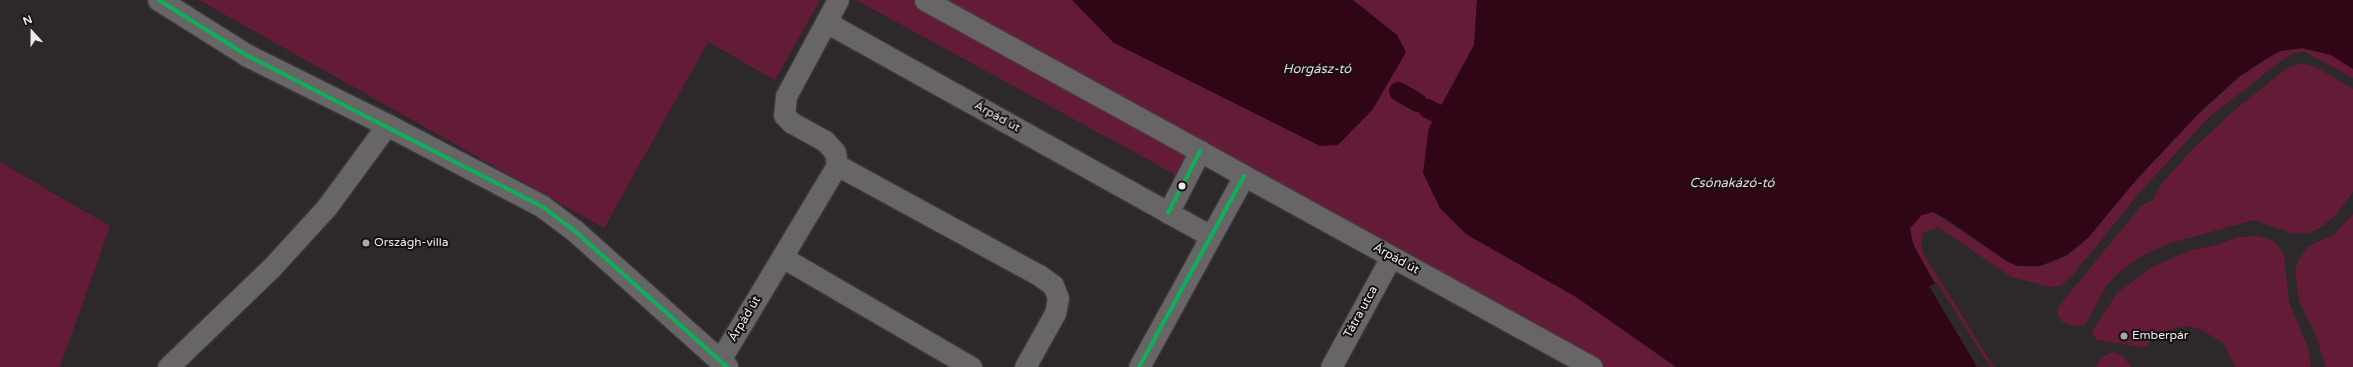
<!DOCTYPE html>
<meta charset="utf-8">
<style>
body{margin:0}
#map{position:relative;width:2353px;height:367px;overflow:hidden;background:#2d2829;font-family:"Varela Round",sans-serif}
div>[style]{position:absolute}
.green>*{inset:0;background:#641b38}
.water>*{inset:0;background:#300516}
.pier>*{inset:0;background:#2d2829}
.canal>*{height:19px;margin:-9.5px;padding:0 9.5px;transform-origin:9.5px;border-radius:9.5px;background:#300516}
.roads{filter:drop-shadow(0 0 1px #494445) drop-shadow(0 0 1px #494445)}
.minor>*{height:21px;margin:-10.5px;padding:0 10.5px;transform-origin:10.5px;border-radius:10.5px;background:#686566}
.tertiary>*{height:22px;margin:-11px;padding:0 11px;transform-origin:11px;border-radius:11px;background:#686566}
.bus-1>*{height:4px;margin:-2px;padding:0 2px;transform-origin:2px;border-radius:2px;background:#0daf5c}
.dots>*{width:11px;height:11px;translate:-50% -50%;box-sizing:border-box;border:2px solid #141111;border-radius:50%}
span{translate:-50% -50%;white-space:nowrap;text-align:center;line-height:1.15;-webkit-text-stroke:4px #141111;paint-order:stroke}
.street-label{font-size:12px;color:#f0eaeb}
.poi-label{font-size:12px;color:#f0eaeb}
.left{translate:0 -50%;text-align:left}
.water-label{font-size:13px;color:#edd2d8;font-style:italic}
.north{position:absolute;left:12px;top:12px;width:40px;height:40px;-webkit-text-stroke:3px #141111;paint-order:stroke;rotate:339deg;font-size:11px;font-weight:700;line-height:16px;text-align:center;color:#f0eaeb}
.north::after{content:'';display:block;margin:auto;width:14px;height:18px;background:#f0eaeb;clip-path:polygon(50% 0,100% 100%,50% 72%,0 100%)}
</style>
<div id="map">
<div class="green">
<div style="clip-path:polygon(199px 0,820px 0,775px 80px,708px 42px,604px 228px)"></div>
<div style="clip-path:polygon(856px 0,1477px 0,1474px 45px,1429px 128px,1423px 173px,1440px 208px,1466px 234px,1576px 297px,1676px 367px,1605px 367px,1193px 142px,1176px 175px)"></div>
<div style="clip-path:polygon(2294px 47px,2331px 55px,2353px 69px,2353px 78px,2305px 52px,2293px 53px,2282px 60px,2208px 118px,2140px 192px,2072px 276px,2060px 286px,2050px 287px,2011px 277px,1938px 227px,1923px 233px,1921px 243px,1923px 253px,1994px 367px,1988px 367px,1920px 258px,1910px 236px,1910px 228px,1914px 222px,1922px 215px,1933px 212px,2008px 262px,2028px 267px,2040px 266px,2054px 262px,2068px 255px,2088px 238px,2137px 179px,2185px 127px,2240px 76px,2280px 51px)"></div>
<div style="clip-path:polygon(2302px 63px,2316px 67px,2353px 89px,2353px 192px,2334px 217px,2318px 229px,2308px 233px,2292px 233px,2254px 220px,2171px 243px,2141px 256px,2116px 275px,2106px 286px,2085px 325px,2073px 326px,2062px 322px,2057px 313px,2058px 307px,2141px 206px,2153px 200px,2161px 184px,2190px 152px,2230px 114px,2287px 68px)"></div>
<div style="clip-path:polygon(0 162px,110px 226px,60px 367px,0 367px)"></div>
<div style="clip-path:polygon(2353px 214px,2353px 367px,2326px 367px,2315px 333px,2299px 301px,2295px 272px,2298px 260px,2309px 246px,2335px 234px)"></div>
<div style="clip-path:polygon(2259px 236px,2275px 242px,2284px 255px,2289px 302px,2308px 348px,2311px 367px,2235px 367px,2223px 343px,2202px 330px,2186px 326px,2160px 332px,2153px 336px,2147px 346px,2141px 347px,2096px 340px,2092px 331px,2117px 293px,2152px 267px,2191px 250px,2213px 246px,2239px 237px)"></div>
<div style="clip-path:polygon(2114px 352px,2123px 356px,2131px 367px,2096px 367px,2101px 357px)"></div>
</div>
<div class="water">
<div style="clip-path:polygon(1072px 0,1353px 0,1397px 35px,1406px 52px,1373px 109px,1338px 145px,1320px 146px,1114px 43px)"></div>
<div style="clip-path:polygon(1477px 0,2353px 0,2353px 69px,2331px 55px,2303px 48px,2280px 51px,2266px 59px,2240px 76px,2203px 109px,2137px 179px,2088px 238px,2067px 255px,2040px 266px,2018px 266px,2008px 262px,1945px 218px,1933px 212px,1922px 215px,1910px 228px,1913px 244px,1935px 284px,1988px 367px,1676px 367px,1576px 297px,1466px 234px,1440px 208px,1423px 173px,1429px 128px,1474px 45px)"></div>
</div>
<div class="pier">
<div style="clip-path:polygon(1937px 283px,1990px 366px,1990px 367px,1977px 367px,1929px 286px)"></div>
</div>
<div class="canal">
<div style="left:1398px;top:91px;width:22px;rotate:30deg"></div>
<div style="left:1427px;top:108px;width:11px;rotate:27deg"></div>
</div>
<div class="roads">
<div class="minor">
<div style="left:925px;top:0;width:761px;rotate:28.82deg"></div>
<div style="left:826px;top:22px;width:440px;rotate:29.1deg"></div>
<div style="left:837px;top:165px;width:230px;rotate:28.6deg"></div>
<div style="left:1039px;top:275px;width:17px;rotate:36deg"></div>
<div style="left:1053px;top:285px;width:14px;rotate:69deg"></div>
<div style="left:1058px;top:298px;width:15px;rotate:101deg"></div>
<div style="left:1055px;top:313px;width:62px;rotate:119.1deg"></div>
<div style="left:1168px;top:213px;width:70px;rotate:-62.7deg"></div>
<div style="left:782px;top:257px;width:219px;rotate:30.2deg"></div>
<div style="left:720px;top:360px;width:227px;rotate:-59deg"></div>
<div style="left:837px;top:165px;width:13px;rotate:-99deg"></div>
<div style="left:835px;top:152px;width:15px;rotate:-132deg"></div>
<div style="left:825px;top:141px;width:38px;rotate:-151deg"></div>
<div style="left:792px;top:123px;width:11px;rotate:-135deg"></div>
<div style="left:784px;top:115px;width:19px;rotate:-84deg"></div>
<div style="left:786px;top:96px;width:109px;rotate:-61.6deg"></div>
<div style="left:168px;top:367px;width:143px;rotate:-43.9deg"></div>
<div style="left:271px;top:268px;width:81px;rotate:-47.5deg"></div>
<div style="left:326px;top:208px;width:103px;rotate:-53.7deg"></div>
<div style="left:1139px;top:367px;width:218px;rotate:-61.2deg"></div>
<div style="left:1331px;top:367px;width:125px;rotate:-61.4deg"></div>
</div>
<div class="tertiary">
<div style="left:159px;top:0;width:105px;rotate:32.2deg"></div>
<div style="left:248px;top:56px;width:155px;rotate:26.4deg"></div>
<div style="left:387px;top:125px;width:176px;rotate:27.7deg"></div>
<div style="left:543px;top:207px;width:40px;rotate:37deg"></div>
<div style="left:575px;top:231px;width:204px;rotate:41.8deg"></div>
</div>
</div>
<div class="bus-1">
<div style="left:159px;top:0;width:105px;rotate:32.2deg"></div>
<div style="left:248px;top:56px;width:331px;rotate:27.1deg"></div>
<div style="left:543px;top:207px;width:40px;rotate:37deg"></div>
<div style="left:575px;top:231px;width:204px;rotate:41.8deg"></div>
<div style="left:1168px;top:213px;width:70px;rotate:-62.7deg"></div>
<div style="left:1139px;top:367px;width:218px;rotate:-61.2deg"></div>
</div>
<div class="dots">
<div style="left:1182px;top:186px;background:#f0eaeb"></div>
<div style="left:366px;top:243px;background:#aca6a7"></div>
<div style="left:2124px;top:336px;background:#aca6a7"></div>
</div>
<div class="street-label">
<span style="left:997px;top:117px;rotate:29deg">Árpád út</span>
<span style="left:1396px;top:259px;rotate:29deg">Árpád út</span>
<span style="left:1361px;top:312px;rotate:-61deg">Tátra utca</span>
<span style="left:745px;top:319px;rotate:-59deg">Árpád út</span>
</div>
<div class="poi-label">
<span class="left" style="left:374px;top:243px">Országh-villa</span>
<span class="left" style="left:2132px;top:336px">Emberpár</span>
</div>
<div class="water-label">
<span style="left:1317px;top:69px">Horgász-tó</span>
<span style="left:1732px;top:183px">Csónakázó-tó</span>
</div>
<div class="north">N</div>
</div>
